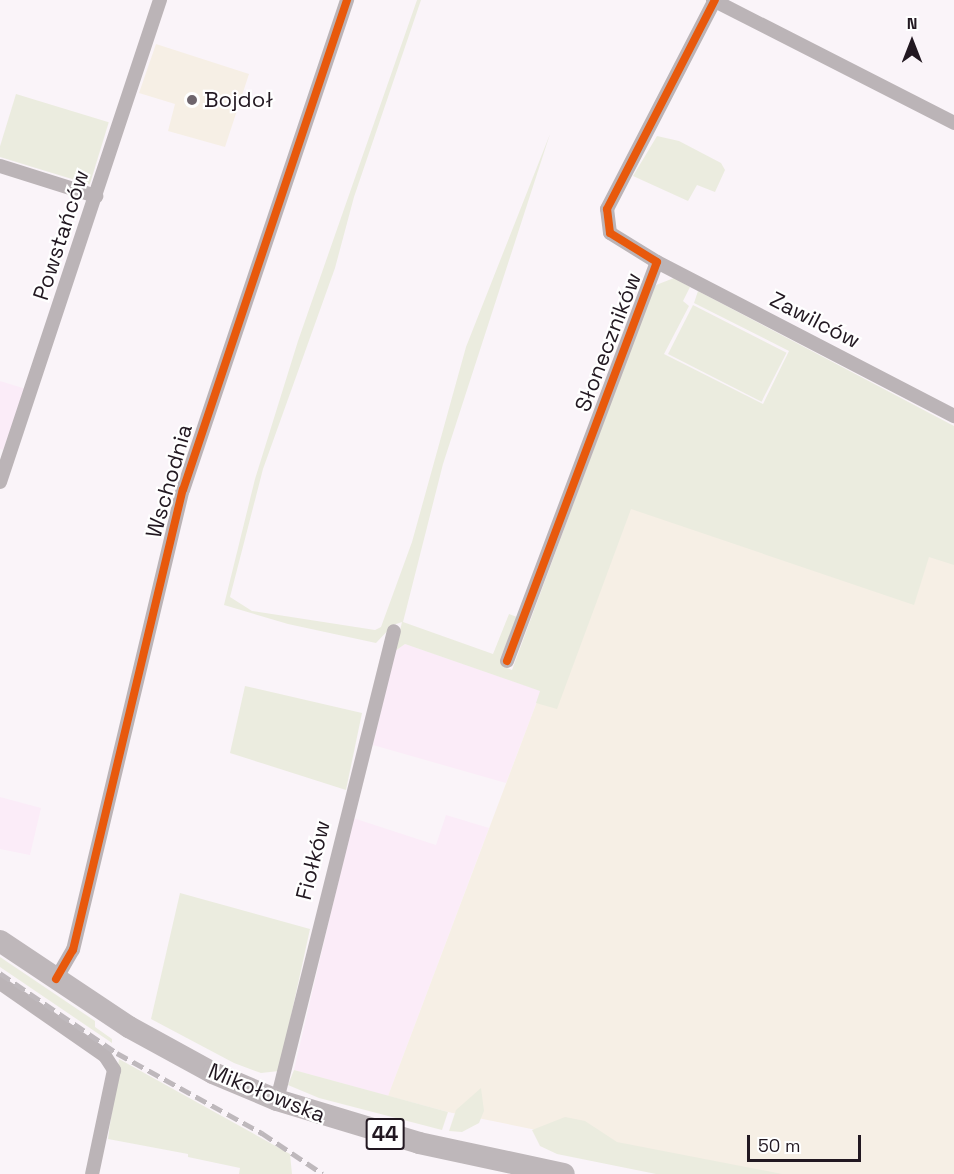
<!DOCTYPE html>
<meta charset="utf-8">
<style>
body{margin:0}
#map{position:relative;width:954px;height:1174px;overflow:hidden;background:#faf4f9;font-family:"Space Grotesk",sans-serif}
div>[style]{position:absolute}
.built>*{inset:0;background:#fbecf8}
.industrial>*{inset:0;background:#f6efe5}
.green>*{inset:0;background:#ebecdf;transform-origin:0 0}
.street>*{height:14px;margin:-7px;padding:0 7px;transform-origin:7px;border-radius:7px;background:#bbb4b7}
.primary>*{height:22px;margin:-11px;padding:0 11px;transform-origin:11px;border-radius:11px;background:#beb7ba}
.rail>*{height:4.5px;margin-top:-2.25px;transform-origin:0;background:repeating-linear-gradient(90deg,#beb8bc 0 12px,transparent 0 18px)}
.cycleway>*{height:8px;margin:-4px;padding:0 4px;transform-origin:4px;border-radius:4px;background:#e8590c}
.dots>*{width:16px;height:16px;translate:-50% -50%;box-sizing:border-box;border:3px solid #fff;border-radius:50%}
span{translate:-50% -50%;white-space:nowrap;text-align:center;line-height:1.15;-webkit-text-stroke:4.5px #fff;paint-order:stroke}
.shield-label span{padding:2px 4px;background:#fff;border:2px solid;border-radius:4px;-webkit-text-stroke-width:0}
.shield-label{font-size:21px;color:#221821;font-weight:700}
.poi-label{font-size:22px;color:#221821}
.left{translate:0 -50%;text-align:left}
.street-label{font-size:22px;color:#221821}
.north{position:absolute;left:882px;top:12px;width:60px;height:60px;-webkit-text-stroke:4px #fff;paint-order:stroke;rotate:0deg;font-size:16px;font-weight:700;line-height:24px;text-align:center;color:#221821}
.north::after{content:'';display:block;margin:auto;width:21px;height:27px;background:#221821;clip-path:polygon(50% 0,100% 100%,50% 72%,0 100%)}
.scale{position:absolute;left:747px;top:1135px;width:114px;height:27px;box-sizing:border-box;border:3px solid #221821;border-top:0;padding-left:8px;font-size:18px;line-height:21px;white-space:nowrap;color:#221821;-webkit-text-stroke:4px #fff;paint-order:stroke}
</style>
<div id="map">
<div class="built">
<div style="clip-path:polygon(0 381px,26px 389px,3px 450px,0 449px)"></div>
<div style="clip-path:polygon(405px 644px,541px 691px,506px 783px,373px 745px,395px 651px)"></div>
<div style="clip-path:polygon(0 797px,41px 808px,30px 855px,0 849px)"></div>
<div style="clip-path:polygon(446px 815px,489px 828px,388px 1096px,294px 1070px,353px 818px,436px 845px)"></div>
</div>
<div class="industrial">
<div style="clip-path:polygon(156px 44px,249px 74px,225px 147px,168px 131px,175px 104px,139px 93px)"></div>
<div style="clip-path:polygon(648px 351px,954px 513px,954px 1174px,753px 1174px,448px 1112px,388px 1096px,541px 691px)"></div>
</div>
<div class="green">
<div style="clip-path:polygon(417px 0,421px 0,354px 197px,335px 268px,263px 469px,230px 597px,252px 611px,375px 630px,381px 627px,412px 542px,466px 347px,550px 134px,443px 464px,403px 622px,493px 654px,509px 614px,517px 617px,500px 659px,504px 667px,512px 670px,651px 294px,656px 285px,674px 278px,690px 287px,683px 301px,689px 306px,664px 354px,763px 404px,789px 351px,694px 303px,698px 291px,954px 426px,954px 565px,929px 557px,914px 605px,631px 509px,557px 709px,536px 703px,540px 691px,405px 644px,395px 651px,402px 622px,393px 625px,376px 643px,288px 624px,224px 605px,255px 479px,298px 341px)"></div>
<div style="left:16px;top:94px;width:97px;height:65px;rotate:17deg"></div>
<div style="clip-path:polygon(657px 136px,679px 141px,721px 163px,725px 170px,715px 192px,697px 185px,688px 201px,633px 176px)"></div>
<div style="left:693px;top:305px;width:105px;height:55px;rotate:27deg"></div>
<div style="clip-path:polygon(245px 686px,362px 713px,346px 790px,230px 753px)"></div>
<div style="clip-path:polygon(180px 893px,310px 929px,279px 1071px,261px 1073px,234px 1063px,151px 1019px)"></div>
<div style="clip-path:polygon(0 957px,95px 1021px,95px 1027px,112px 1039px,112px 1043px,0 967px)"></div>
<div style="clip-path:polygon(119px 1059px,290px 1154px,292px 1174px,239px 1174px,240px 1168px,188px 1157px,188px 1154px,108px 1139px)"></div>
<div style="clip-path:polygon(294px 1070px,448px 1112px,442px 1130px,319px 1098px,288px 1085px)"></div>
<div style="clip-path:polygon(481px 1088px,484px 1111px,479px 1123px,462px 1132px,449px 1131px,456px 1110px)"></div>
<div style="clip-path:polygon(565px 1117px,585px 1121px,617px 1142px,782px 1174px,656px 1174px,557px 1154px,540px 1146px,532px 1130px)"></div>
</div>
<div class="street">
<div style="left:713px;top:0;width:271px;rotate:27deg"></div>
<div style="left:0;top:166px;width:101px;rotate:17.4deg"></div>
<div style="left:657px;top:262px;width:335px;rotate:27.4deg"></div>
<div style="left:0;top:482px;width:508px;rotate:-71.64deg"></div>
<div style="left:507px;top:661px;width:426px;rotate:-69.4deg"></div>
<div style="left:657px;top:262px;width:55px;rotate:-148.3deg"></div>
<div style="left:610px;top:233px;width:24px;rotate:-97deg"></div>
<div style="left:607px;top:209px;width:235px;rotate:-62.7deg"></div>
<div style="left:56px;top:979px;width:34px;rotate:-60deg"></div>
<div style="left:73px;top:950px;width:473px;rotate:-76.6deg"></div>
<div style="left:183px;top:490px;width:517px;rotate:-71.49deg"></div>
<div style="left:0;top:983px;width:128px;rotate:34.8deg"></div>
<div style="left:105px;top:1056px;width:17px;rotate:57deg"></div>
<div style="left:114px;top:1070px;width:106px;rotate:101.9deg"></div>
<div style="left:277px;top:1100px;width:483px;rotate:-76deg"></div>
</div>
<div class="primary">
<div style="left:0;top:941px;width:155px;rotate:33.7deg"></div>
<div style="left:129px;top:1027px;width:96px;rotate:28.7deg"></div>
<div style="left:213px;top:1073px;width:69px;rotate:22.9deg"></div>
<div style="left:277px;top:1100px;width:148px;rotate:16.8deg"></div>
<div style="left:419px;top:1143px;width:148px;rotate:12.1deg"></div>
</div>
<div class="rail">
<div style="left:0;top:973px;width:142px;rotate:34.4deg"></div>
<div style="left:117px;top:1053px;width:166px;rotate:28.9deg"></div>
<div style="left:262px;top:1133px;width:73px;rotate:33.9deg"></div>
</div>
<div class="cycleway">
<div style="left:507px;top:661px;width:426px;rotate:-69.4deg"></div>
<div style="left:657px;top:262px;width:55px;rotate:-148.3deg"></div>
<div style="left:610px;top:233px;width:24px;rotate:-97deg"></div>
<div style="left:607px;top:209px;width:235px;rotate:-62.7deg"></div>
<div style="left:56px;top:979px;width:34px;rotate:-60deg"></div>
<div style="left:73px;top:950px;width:473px;rotate:-76.6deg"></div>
<div style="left:183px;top:490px;width:517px;rotate:-71.49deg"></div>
</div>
<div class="dots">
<div style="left:192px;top:100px;background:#6e656d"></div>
</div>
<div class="shield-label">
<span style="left:385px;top:1134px">44</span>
</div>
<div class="poi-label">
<span class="left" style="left:204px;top:100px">Bojdoł</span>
</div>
<div class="street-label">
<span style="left:61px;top:235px;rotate:-72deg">Powstańców</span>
<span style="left:815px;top:320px;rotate:27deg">Zawilców</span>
<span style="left:608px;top:342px;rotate:-69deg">Słoneczników</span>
<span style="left:169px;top:481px;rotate:-74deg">Wschodnia</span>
<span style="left:313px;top:860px;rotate:-76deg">Fiołków</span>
<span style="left:267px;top:1093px;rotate:22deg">Mikołowska</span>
</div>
<div class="north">N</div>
<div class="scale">50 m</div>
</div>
